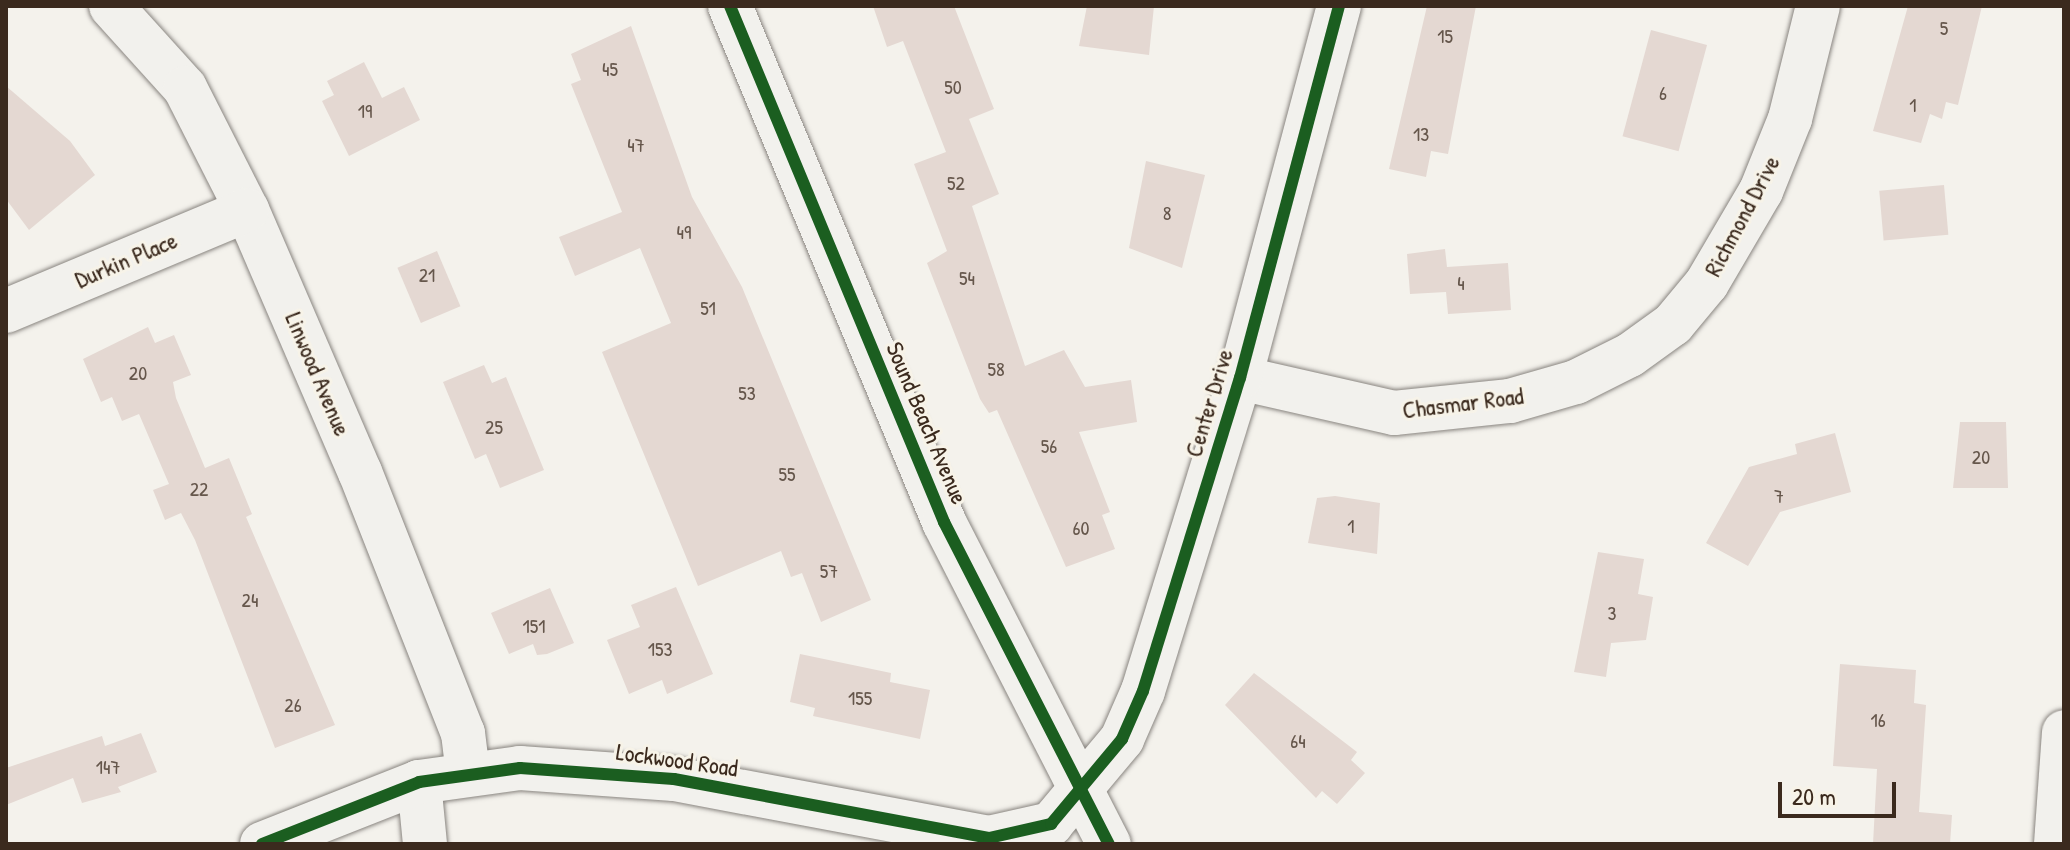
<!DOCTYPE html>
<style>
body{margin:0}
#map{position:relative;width:2070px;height:850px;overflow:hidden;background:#f4f2ec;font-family:"Patrick Hand",sans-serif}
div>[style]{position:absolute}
.building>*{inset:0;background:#e4d8d2;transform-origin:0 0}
.roads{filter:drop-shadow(0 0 2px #898580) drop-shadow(0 0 2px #898580)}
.minor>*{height:44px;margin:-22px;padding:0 22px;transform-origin:22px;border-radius:22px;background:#f2f1ed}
.cycleway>*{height:12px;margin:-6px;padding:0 6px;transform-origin:6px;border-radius:6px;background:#1b5e20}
span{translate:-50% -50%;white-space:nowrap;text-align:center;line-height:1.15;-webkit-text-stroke:6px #f7f3e8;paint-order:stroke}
.number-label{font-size:20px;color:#65564b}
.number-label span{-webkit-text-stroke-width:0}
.street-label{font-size:24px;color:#3b2a1e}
.frame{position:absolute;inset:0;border:8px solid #3b2a1e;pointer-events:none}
.scale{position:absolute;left:1778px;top:782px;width:118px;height:36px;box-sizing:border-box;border:4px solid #3b2a1e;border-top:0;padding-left:10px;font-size:24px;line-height:28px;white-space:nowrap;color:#3b2a1e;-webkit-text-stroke:6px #f7f3e8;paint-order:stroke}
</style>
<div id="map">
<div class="building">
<div style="clip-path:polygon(873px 6px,954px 6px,994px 109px,969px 119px,999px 194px,972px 206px,1025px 366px,1064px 350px,1085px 387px,1131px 380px,1137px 422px,1079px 432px,1110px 512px,1102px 515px,1115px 549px,1066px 567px,997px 410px,989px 413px,980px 399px,927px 263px,947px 251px,914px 164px,946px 152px,903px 41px,887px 47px)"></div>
<div style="clip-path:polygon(1087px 6px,1154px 6px,1149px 55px,1079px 46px)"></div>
<div style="clip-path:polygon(1427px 6px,1476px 6px,1448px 154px,1431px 151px,1426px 177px,1389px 169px)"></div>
<div style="clip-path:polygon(1908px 6px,1982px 6px,1958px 105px,1946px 102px,1942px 119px,1930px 114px,1921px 143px,1873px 131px)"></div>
<div style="clip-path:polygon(631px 26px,692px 197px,742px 287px,871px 600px,821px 622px,802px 573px,791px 577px,781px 551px,698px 586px,602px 352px,671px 323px,640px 248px,575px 276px,559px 237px,622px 212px,571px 84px,581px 80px,571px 54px)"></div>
<div style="left:1651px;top:30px;width:58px;height:110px;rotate:15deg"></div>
<div style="clip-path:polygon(364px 62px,382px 98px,404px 87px,420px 120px,349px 156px,322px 101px,334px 95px,327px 81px)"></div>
<div style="clip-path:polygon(6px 86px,70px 141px,95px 175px,29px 230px,6px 199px)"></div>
<div style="clip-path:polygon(1146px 161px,1205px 175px,1182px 268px,1129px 248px)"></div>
<div style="left:1944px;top:185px;width:50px;height:65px;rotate:85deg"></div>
<div style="clip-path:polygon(1445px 249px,1447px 267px,1508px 263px,1511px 310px,1448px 314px,1446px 292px,1410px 294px,1407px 254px)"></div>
<div style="left:437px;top:251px;width:60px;height:43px;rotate:67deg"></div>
<div style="clip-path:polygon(148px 327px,155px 343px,174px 335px,191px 375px,173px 382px,176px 398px,205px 468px,229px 458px,252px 514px,246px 517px,335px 725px,275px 748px,195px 540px,181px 513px,165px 520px,153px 490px,169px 484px,139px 414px,122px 421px,112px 397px,101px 402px,83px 359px)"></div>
<div style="clip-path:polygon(484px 365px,492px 383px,506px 377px,544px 470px,500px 488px,486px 454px,475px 459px,443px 382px)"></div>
<div style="clip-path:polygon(1960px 422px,2006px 422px,2008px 488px,1953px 488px)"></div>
<div style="clip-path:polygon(1835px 433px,1851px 492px,1780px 512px,1748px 566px,1706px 543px,1749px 467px,1797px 454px,1795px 444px)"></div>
<div style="clip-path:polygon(1335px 496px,1380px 503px,1377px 554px,1308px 543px,1317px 498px)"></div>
<div style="clip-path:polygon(1598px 552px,1644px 559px,1638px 594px,1653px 597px,1646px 640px,1611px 643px,1606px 677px,1574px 672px)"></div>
<div style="clip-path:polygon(676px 587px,713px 674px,667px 694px,662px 680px,629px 694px,607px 640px,640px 627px,631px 605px)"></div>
<div style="clip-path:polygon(550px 588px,574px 643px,547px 654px,537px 655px,533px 644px,509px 654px,491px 613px)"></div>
<div style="clip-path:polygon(800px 654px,891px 673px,890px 682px,930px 690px,920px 739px,813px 716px,815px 708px,790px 702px)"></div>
<div style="clip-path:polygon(1840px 664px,1916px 670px,1914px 703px,1926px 705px,1919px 812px,1952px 815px,1950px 844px,1873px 844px,1877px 769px,1833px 766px)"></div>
<div style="clip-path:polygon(1254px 673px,1357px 752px,1351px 760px,1365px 773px,1337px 804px,1322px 791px,1316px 798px,1225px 705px)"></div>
<div style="clip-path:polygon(141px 733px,157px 772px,118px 787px,121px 792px,82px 803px,73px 778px,6px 805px,6px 768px,102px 736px,105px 746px)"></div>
</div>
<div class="roads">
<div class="minor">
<div style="left:111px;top:6px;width:110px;rotate:47.9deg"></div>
<div style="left:185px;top:88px;width:137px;rotate:63.1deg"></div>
<div style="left:247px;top:210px;width:285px;rotate:66.7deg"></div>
<div style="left:360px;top:472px;width:281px;rotate:68.5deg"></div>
<div style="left:463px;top:733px;width:39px;rotate:83deg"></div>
<div style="left:730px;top:6px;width:559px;rotate:67.47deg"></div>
<div style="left:944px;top:522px;width:362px;rotate:62.9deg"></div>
<div style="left:6px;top:311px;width:261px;rotate:-22.7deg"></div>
<div style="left:1240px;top:378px;width:158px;rotate:12.8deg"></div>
<div style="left:1394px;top:413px;width:117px;rotate:-5.9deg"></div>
<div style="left:1510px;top:401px;width:69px;rotate:-16.1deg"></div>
<div style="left:1576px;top:382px;width:60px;rotate:-26.6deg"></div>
<div style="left:1630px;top:355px;width:53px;rotate:-35.8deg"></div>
<div style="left:1673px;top:324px;width:53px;rotate:-50.3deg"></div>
<div style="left:1707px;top:283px;width:107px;rotate:-59.6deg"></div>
<div style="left:1761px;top:191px;width:78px;rotate:-68.1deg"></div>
<div style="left:1790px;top:119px;width:116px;rotate:-76.1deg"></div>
<div style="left:419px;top:782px;width:62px;rotate:84.5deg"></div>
<div style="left:262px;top:844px;width:169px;rotate:-21.5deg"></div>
<div style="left:419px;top:782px;width:102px;rotate:-7.9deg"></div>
<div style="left:520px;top:768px;width:154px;rotate:4.1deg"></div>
<div style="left:674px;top:779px;width:320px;rotate:10.6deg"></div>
<div style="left:989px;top:838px;width:64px;rotate:-12.7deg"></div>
<div style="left:1051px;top:824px;width:111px;rotate:-50.1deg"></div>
<div style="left:1122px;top:739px;width:52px;rotate:-66.4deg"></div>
<div style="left:1143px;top:691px;width:328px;rotate:-72.8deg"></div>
<div style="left:1240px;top:378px;width:385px;rotate:-75.1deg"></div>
<div style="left:2056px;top:844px;width:112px;rotate:-85.9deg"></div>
</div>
</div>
<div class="cycleway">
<div style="left:730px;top:6px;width:559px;rotate:67.47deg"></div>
<div style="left:944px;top:522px;width:362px;rotate:62.9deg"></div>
<div style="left:262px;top:844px;width:169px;rotate:-21.5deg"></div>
<div style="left:419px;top:782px;width:102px;rotate:-7.9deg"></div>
<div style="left:520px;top:768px;width:154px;rotate:4.1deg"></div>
<div style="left:674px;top:779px;width:320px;rotate:10.6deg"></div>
<div style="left:989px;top:838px;width:64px;rotate:-12.7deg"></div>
<div style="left:1051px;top:824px;width:111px;rotate:-50.1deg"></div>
<div style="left:1122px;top:739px;width:52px;rotate:-66.4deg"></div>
<div style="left:1143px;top:691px;width:328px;rotate:-72.8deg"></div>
<div style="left:1240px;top:378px;width:385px;rotate:-75.1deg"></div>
</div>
<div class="number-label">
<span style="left:1944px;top:27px">5</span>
<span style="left:1445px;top:35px">15</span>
<span style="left:610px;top:68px">45</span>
<span style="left:953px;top:86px">50</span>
<span style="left:1663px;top:92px">6</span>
<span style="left:1913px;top:104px">1</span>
<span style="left:365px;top:110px">19</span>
<span style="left:1421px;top:133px">13</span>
<span style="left:636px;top:144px">47</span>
<span style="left:956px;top:182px">52</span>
<span style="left:1167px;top:212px">8</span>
<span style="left:684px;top:231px">49</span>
<span style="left:427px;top:274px">21</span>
<span style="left:967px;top:277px">54</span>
<span style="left:1461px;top:282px">4</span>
<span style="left:708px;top:307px">51</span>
<span style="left:996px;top:368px">58</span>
<span style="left:138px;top:372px">20</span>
<span style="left:747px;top:392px">53</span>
<span style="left:494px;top:426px">25</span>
<span style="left:1049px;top:445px">56</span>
<span style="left:1981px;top:456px">20</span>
<span style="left:787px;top:473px">55</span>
<span style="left:199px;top:488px">22</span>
<span style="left:1779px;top:495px">7</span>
<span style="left:1351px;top:525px">1</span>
<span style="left:1081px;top:527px">60</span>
<span style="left:829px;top:570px">57</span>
<span style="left:250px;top:599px">24</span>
<span style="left:1612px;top:612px">3</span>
<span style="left:534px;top:625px">151</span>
<span style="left:660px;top:648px">153</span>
<span style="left:860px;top:697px">155</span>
<span style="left:293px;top:704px">26</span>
<span style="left:1878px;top:719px">16</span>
<span style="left:1298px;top:740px">64</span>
<span style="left:108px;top:766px">147</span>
</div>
<div class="street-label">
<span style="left:1742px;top:216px;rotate:-62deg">Richmond Drive</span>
<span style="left:126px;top:260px;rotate:-23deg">Durkin Place</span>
<span style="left:318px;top:374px;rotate:67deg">Linwood Avenue</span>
<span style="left:1209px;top:403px;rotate:-73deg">Center Drive</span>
<span style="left:1463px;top:403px;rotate:-7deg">Chasmar Road</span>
<span style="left:927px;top:423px;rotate:67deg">Sound Beach Avenue</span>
<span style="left:677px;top:760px;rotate:8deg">Lockwood Road</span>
</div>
<div class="frame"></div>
<div class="scale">20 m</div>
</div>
